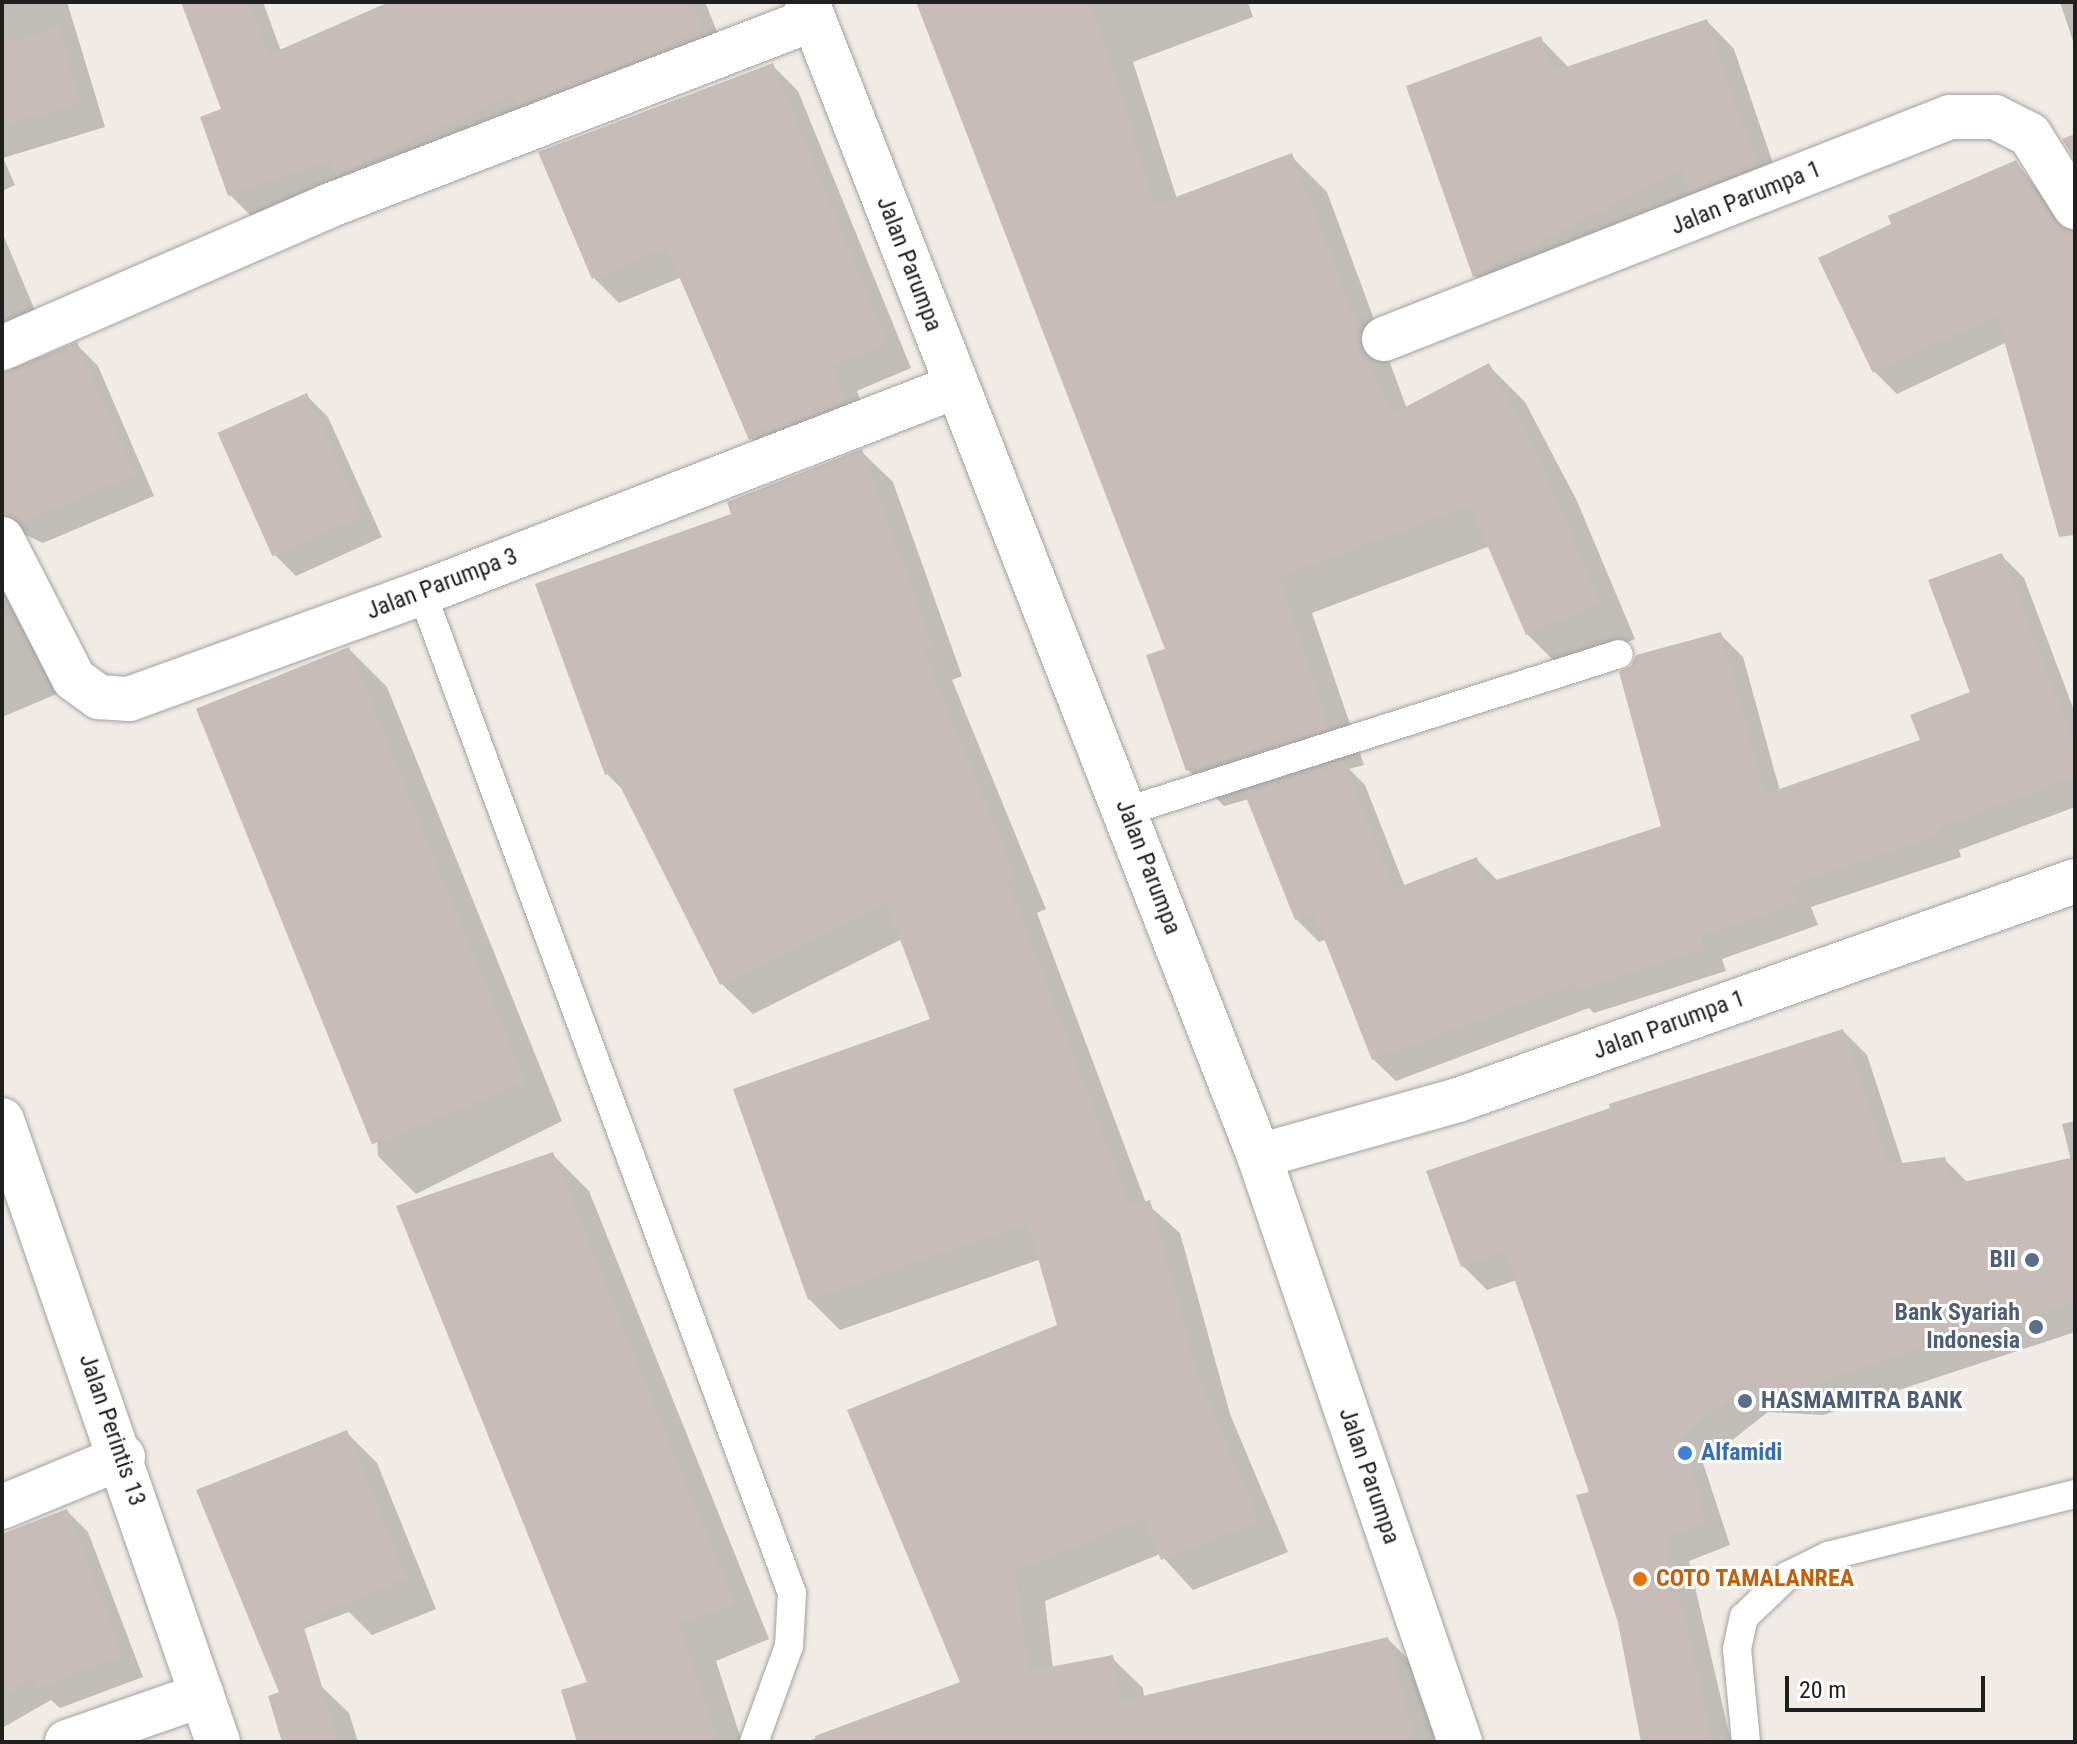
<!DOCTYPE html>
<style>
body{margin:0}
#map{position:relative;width:2077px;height:1744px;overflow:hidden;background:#f0ebe5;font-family:"Roboto Condensed",sans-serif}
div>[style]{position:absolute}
.shadow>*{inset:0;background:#0003}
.building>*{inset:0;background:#c8bcb8;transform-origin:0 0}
.roads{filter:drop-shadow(0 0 2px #a3a3a3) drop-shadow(0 0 2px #a3a3a3)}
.service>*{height:28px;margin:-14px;padding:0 14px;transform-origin:14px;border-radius:14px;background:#fff}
.minor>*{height:44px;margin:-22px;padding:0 22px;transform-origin:22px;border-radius:22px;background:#fff}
.dots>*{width:22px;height:22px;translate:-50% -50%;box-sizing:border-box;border:4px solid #fff;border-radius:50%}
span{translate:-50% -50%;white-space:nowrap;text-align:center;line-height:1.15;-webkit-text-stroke:6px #fff;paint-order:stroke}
.street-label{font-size:24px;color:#1f1f1f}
.service-label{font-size:24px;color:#4e5e75;font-weight:700}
.right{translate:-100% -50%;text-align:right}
.left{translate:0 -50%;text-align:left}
.shop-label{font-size:24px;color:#366cbe;font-weight:700}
.food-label{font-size:24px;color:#c56008;font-weight:700}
.frame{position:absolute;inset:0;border:4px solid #1f1f1f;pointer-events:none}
.scale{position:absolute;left:1785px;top:1676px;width:200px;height:36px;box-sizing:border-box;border:4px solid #1f1f1f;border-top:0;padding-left:10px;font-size:24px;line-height:28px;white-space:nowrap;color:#1f1f1f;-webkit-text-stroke:6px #fff;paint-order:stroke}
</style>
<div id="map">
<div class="shadow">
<div style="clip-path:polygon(2px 2px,67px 2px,105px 127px,3px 158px,15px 185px,2px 191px)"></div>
<div style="clip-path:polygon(183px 2px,263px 2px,281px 51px,394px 2px,705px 2px,728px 59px,255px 220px,230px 195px,224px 110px)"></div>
<div style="clip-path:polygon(918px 2px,1248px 2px,1253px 17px,1133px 62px,1177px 199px,1291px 156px,1327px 192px,1407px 409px,1489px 366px,1525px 402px,1577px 501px,1635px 639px,1563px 670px,1527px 634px,1490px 546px,1312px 613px,1364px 765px,1349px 769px,1365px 785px,1405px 887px,1477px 860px,1498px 881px,1664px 828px,1720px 634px,1743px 657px,1780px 791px,1922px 741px,1973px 693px,2001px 555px,2024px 578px,2075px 713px,2075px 807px,1959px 850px,1961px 857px,1811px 907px,1818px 925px,1722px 959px,1726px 971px,1594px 1013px,1589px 1008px,1396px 1081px,1373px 1059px,1327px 939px,1319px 942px,1296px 919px,1249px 799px,1224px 806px,1188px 770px,1167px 650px)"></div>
<div style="clip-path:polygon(2060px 2px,2075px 2px,2075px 47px)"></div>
<div style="clip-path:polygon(1707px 21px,1734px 49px,1783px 193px,1502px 303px,1475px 276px,1408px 87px,1540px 38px,1569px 68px)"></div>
<div style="clip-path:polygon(772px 65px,798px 91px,911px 368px,857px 391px,870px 428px,776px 464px,751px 438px,682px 277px,619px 303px,594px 278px)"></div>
<div style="clip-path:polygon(2016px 162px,2069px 230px,2075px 230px,2075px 475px,2005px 343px,1897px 394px,1875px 372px)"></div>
<div style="clip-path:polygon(2px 232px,44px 332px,2px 358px)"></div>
<div style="clip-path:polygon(77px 345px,98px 366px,154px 496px,43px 543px,24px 534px,2px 545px,2px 374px)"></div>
<div style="clip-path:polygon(307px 396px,328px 417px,382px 537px,296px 576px,275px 555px,221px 435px)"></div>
<div style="clip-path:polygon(862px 452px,893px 482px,962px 676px,952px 680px,1046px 909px,1037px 913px,1146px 1203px,1180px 1233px,1230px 1414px,1288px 1552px,1193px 1590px,1160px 1554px,1045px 1601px,1053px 1669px,1112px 1658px,1143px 1688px,1144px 1697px,1388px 1639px,1419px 1670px,1436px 1742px,806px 1742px,963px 1683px,1060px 1326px,1041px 1259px,840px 1330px,809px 1299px,933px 1021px,902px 939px,753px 1014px,722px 984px,627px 794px,607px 774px,733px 515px)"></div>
<div style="clip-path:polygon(2px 578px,57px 694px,2px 717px)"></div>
<div style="clip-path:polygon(349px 649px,387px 687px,562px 1121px,416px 1194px,378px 1156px)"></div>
<div style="clip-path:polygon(1843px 1031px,1867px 1055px,1903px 1165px,1944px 1159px,1968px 1183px,2071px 1160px,2062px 1124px,2075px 1121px,2075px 1332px,1823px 1415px,1768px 1412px,1703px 1463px,1730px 1545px,1689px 1561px,1731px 1742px,1643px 1742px,1591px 1493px,1517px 1280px,1487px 1290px,1463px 1266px)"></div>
<div style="clip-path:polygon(552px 1154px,589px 1191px,769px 1639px,716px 1661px,742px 1742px,579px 1742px,590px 1683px)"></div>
<div style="clip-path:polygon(347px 1433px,377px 1463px,436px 1609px,372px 1635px,349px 1612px,277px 1639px)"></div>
<div style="clip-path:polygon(67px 1511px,88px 1532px,143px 1677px,60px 1708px,51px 1700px,2px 1728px,2px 1536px)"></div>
<div style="clip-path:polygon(320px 1685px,349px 1713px,358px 1742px,284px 1742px)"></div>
</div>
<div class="building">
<div style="clip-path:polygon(181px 2px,249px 2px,268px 55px,389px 2px,692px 2px,704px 34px,518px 106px,513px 94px,336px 176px,329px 161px,228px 196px,200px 117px,221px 109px)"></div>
<div style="clip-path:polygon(916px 2px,1091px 2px,1155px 205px,1292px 153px,1360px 333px,1361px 347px,1392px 414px,1489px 363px,1541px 463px,1600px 602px,1526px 635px,1470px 505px,1278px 577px,1329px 729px,1186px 771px,1146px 655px,1165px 649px)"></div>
<div style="clip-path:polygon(1707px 19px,1757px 166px,1689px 192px,1681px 170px,1473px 277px,1406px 86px,1541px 36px,1554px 71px)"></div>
<div style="clip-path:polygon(58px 27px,81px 103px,2px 126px,2px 44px)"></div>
<div style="clip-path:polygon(773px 63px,887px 343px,833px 365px,846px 402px,749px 440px,667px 248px,592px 279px,538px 152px)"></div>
<div style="clip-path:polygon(2075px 134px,2075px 160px,2062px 139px)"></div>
<div style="clip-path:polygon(2016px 160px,2054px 221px,2075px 232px,2075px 535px,2059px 537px,1997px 315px,1873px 373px,1818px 258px,1891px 224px,1888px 216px)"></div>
<div style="clip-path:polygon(77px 342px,135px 475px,20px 523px,2px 514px,2px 373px)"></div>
<div style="left:307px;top:393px;width:135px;height:98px;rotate:66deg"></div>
<div style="clip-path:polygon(862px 449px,932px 646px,923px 649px,1016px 878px,1008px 882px,1130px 1206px,1150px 1200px,1200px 1381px,1259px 1521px,1161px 1560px,1144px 1518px,1016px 1571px,1028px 1671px,1113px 1655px,1122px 1701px,1388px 1637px,1414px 1742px,816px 1742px,815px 1736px,960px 1682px,847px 1410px,1057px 1325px,1028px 1223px,808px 1300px,733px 1089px,930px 1019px,886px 902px,720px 985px,613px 772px,605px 775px,535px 584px,731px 514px,727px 502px)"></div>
<div style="clip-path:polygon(2002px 553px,2075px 746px,2075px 777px,1937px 828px,1940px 835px,1790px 884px,1797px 902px,1701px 937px,1705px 949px,1570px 992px,1568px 986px,1372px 1060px,1314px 913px,1295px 920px,1244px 792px,1343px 760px,1394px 889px,1477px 857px,1487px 883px,1661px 826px,1619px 672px,1631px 666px,1636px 655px,1721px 632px,1765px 794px,1920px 740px,1910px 715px,1970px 692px,1928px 580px)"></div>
<div style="left:349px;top:647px;width:470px;height:165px;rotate:68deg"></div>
<div style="clip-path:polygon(1843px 1029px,1888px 1165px,1945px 1157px,1954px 1184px,2075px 1157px,2075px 1302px,1956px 1335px,1797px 1391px,1743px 1388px,1680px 1438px,1707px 1521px,1666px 1537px,1713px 1742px,1641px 1742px,1618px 1622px,1576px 1495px,1589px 1492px,1505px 1252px,1461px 1267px,1426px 1171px,1610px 1108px,1609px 1104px)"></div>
<div style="clip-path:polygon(553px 1152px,734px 1603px,680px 1624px,718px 1742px,577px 1742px,561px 1690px,587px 1682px,396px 1206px)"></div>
<div style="clip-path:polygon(347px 1430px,407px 1578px,302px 1621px,339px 1742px,282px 1742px,268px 1696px,279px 1692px,196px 1490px)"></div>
<div style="clip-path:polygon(67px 1509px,123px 1656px,37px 1688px,33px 1678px,2px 1696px,2px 1534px)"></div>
</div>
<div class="roads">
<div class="service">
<div style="left:422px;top:593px;width:1066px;rotate:69.7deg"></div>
<div style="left:792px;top:1593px;width:53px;rotate:93.2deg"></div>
<div style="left:789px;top:1646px;width:102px;rotate:110deg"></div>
<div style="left:1127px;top:811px;width:516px;rotate:-17.7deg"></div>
<div style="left:1746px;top:1742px;width:93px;rotate:-95.5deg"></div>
<div style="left:1737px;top:1649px;width:33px;rotate:-78deg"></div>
<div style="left:1744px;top:1617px;width:59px;rotate:-43.6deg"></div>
<div style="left:1787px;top:1576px;width:46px;rotate:-26deg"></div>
<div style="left:1828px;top:1556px;width:255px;rotate:-14.1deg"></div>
</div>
<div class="minor">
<div style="left:807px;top:2px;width:1239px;rotate:68.61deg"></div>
<div style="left:1259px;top:1156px;width:620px;rotate:71.07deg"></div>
<div style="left:1384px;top:339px;width:608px;rotate:-21.42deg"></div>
<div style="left:1950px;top:117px;width:45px"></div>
<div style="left:1995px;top:117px;width:39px;rotate:27deg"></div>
<div style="left:2030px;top:135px;width:85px;rotate:58deg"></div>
<div style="left:2px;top:348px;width:356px;rotate:-23.5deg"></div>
<div style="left:328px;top:206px;width:520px;rotate:-21.08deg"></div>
<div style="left:2px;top:539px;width:157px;rotate:62.8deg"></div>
<div style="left:74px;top:679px;width:31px;rotate:36deg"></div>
<div style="left:99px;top:697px;width:30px;rotate:4deg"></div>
<div style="left:129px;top:699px;width:312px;rotate:-19.9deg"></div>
<div style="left:422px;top:593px;width:574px;rotate:-21.15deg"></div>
<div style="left:2px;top:1120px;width:658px;rotate:70.85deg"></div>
<div style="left:1259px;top:1156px;width:207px;rotate:-15.7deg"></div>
<div style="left:1458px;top:1100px;width:655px;rotate:-19.54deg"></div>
<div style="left:2px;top:1507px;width:131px;rotate:-22.5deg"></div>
<div style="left:67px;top:1742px;width:143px;rotate:-19.2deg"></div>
</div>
</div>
<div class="dots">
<div style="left:2032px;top:1260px;background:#5c6f8a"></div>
<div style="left:2036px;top:1327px;background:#5c6f8a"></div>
<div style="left:1745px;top:1401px;background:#5c6f8a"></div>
<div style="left:1685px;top:1453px;background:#3f7fe0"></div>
<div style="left:1640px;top:1579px;background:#e8710a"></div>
</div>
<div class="street-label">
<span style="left:1746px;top:198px;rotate:-22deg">Jalan Parumpa 1</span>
<span style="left:909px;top:264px;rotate:69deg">Jalan Parumpa</span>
<span style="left:442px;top:584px;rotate:-21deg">Jalan Parumpa 3</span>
<span style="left:1148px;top:867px;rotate:69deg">Jalan Parumpa</span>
<span style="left:1669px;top:1025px;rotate:-20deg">Jalan Parumpa 1</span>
<span style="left:112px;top:1430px;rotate:71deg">Jalan Perintis 13</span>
<span style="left:1369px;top:1476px;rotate:71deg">Jalan Parumpa</span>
</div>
<div class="service-label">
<span class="right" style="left:2016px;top:1260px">BII</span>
<span class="right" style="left:2020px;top:1327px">Bank Syariah<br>Indonesia</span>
<span class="left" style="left:1761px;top:1401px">HASMAMITRA BANK</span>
</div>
<div class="shop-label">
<span class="left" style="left:1701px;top:1453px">Alfamidi</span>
</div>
<div class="food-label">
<span class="left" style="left:1656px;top:1579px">COTO TAMALANREA</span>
</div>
<div class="frame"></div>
<div class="scale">20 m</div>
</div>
